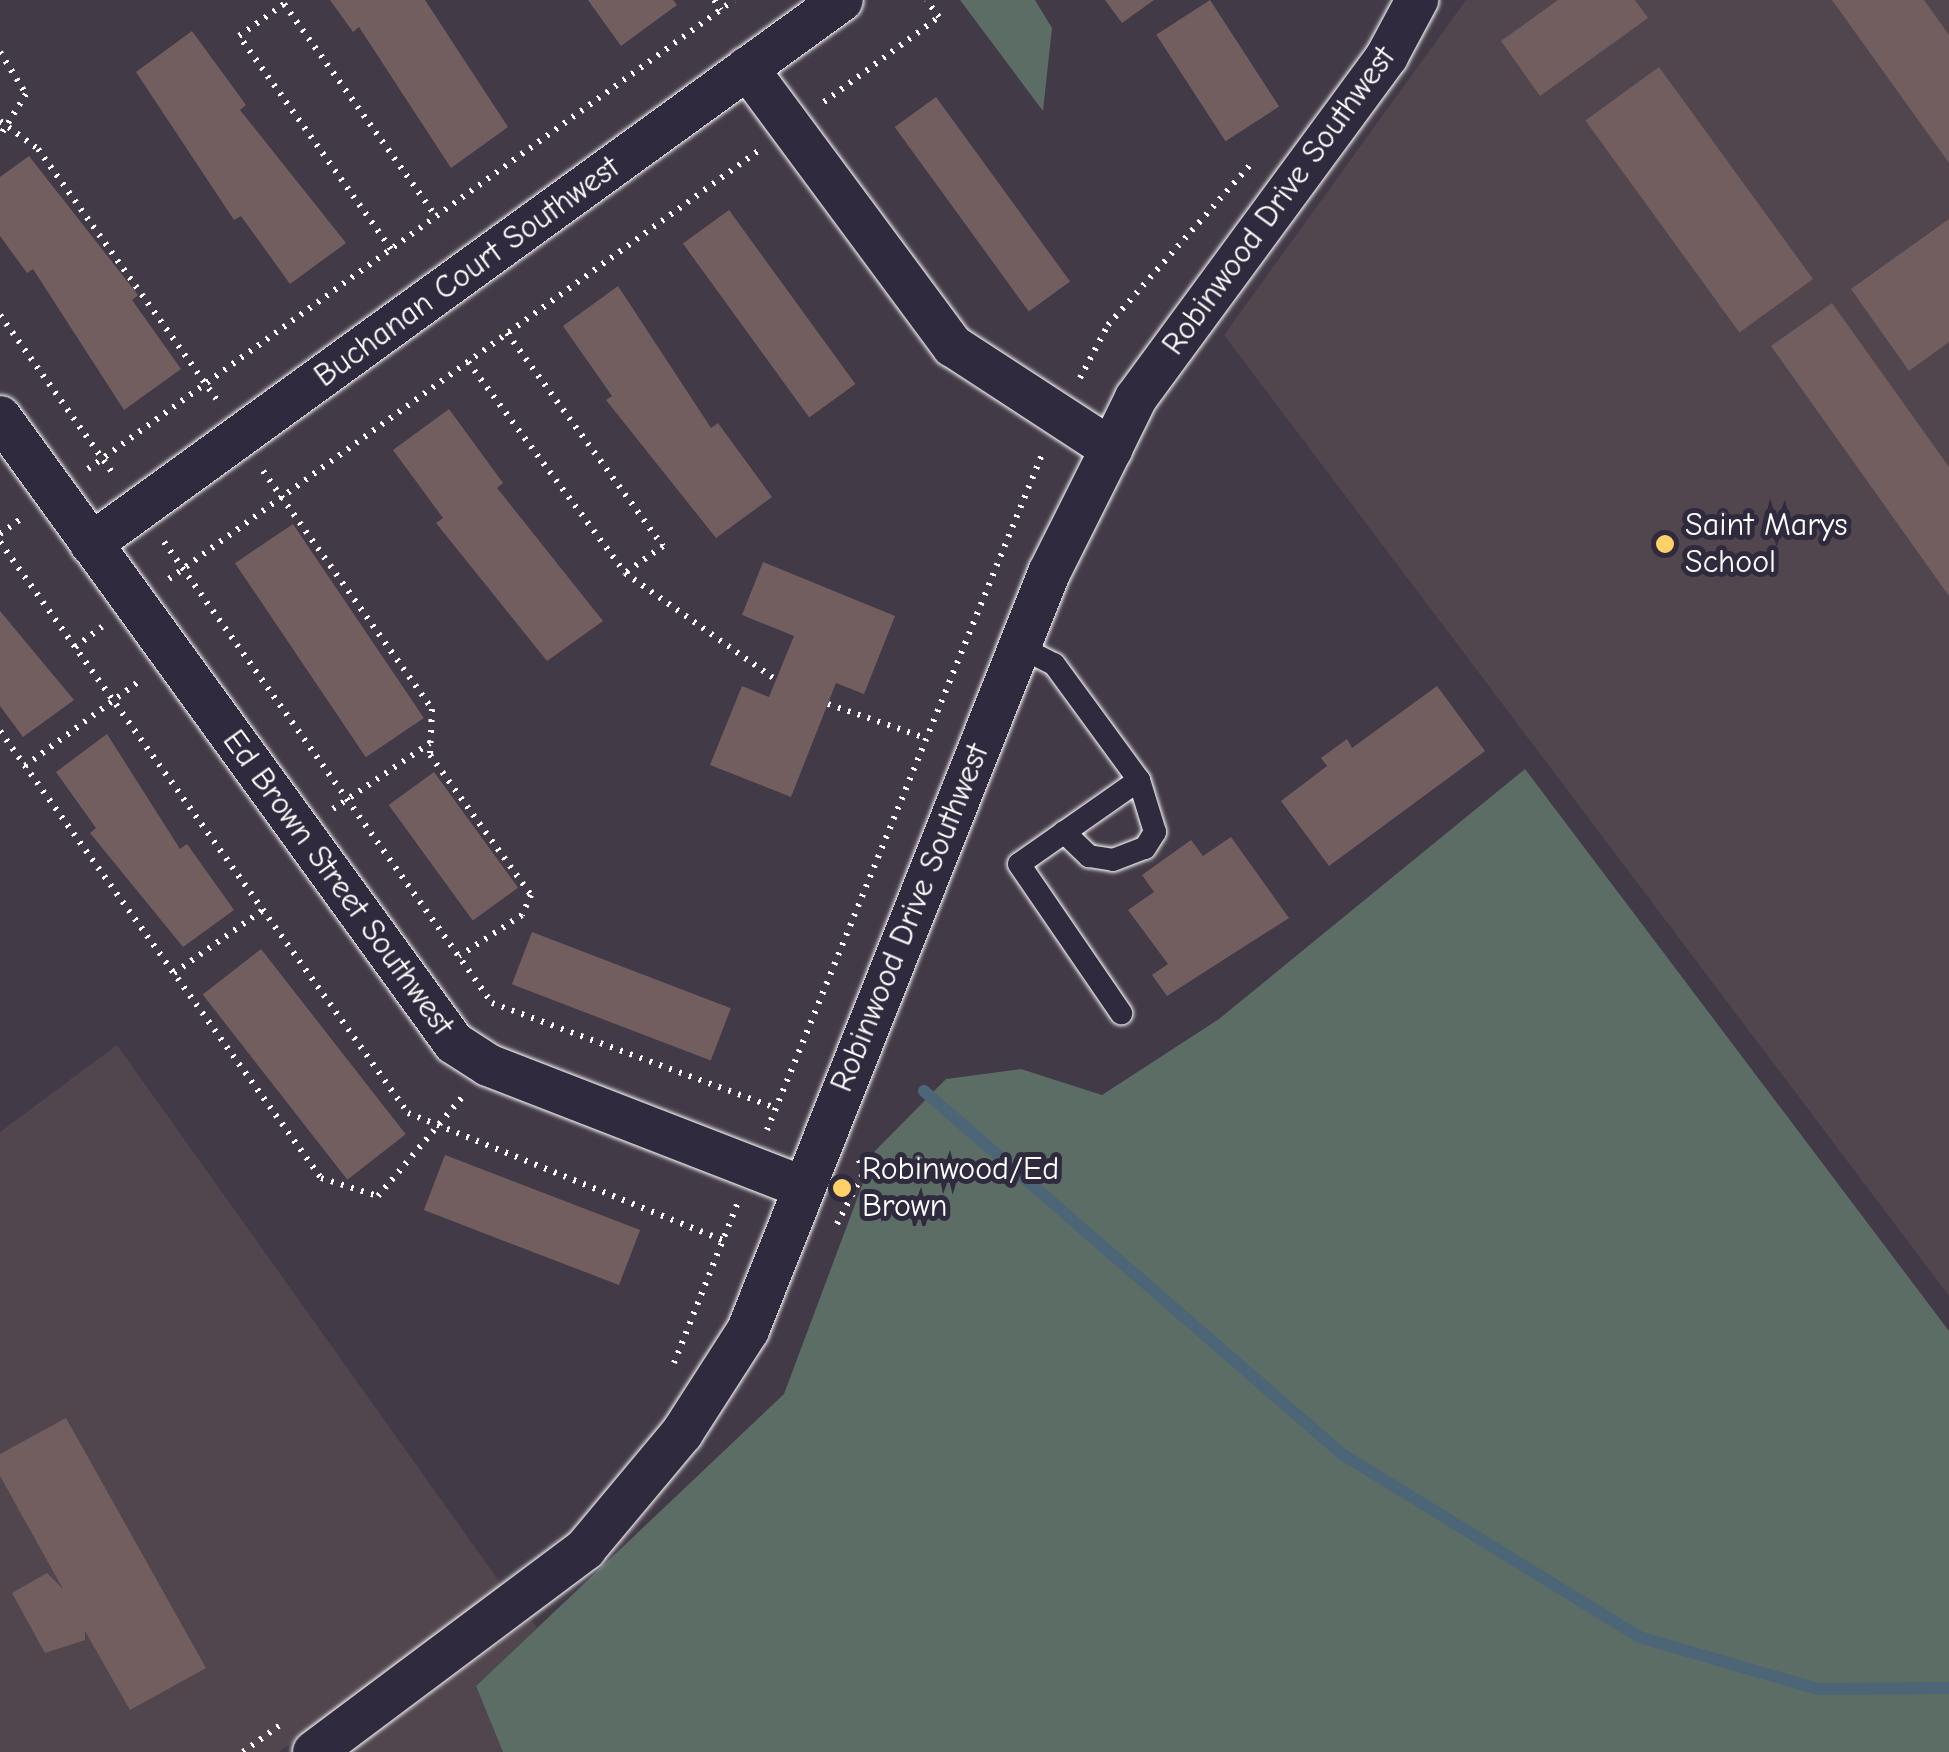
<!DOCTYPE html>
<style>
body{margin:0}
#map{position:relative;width:1949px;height:1752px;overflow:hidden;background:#433a47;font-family:"Comic Neue",sans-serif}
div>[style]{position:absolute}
.built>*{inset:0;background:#51454e}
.green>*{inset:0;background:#5b6d65}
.stream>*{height:12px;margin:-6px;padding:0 6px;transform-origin:6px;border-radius:6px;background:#4d6677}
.building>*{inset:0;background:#725e5f;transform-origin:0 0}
.path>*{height:6px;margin-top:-3px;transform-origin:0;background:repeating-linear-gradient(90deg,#fff 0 2.5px,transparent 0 10.5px)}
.roads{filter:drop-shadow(0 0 2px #fff) drop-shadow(0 0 2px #fff)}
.lane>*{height:22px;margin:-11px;padding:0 11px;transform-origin:11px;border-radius:11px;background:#2f2a3d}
.street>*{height:42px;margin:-21px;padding:0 21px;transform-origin:21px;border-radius:21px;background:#2f2a3d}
.dots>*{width:28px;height:28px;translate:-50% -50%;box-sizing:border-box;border:5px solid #2f2a3d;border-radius:50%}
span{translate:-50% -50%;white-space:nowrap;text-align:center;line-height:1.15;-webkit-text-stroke:10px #2f2a3d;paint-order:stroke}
.street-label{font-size:32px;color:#fff}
.poi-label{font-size:32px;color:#fff}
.left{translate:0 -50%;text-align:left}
</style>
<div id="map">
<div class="built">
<div style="clip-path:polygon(1466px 0,1949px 0,1949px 1296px,1224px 335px)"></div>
<div style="clip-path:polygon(117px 1045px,504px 1588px,279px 1752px,0 1752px,0 1132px)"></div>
<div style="clip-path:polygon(531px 1620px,537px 1628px,476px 1686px,503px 1752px,350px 1752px)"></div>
</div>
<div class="green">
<div style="clip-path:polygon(960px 0,1035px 0,1052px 28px,1043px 111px)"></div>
<div style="clip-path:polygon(1525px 769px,1949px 1331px,1949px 1752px,503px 1752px,476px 1686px,784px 1394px,875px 1151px,946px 1079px,1021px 1069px,1102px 1095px,1219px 1019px)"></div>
</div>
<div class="stream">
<div style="left:924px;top:1091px;width:554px;rotate:40.97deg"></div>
<div style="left:1342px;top:1454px;width:349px;rotate:31.6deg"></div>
<div style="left:1639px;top:1637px;width:186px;rotate:16.2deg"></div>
<div style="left:1818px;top:1689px;width:131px;rotate:-0.4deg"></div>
</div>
<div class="building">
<div style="clip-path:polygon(330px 0,425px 0,508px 127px,451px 168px,359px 27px,353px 32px)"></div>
<div style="clip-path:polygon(588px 0,673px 0,677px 5px,621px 46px)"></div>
<div style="clip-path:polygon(1105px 0,1154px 0,1122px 23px)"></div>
<div style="left:1210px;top:0;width:127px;height:64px;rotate:57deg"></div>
<div style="clip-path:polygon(1558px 0,1635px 0,1648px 18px,1540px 96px,1501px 41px)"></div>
<div style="clip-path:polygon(1832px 0,1924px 0,1949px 35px,1949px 163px)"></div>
<div style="clip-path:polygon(192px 31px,246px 105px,240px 110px,346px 243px,290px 284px,241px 216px,234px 220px,136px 72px)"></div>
<div style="left:1659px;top:67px;width:262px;height:91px;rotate:54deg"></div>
<div style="left:936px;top:97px;width:228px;height:51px;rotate:54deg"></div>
<div style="clip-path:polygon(29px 156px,138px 295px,132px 300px,181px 369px,124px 410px,33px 269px,27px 273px,0 236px,0 177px)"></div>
<div style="left:729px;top:210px;width:215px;height:57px;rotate:54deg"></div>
<div style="clip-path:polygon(1949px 219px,1949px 342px,1909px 371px,1851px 289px)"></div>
<div style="clip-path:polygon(618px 286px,711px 428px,718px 423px,772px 497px,716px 538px,606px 400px,612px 396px,563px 326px)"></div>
<div style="clip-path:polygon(1832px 303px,1949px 467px,1949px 596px,1771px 346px)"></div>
<div style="clip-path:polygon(449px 409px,503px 483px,497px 488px,603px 621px,547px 661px,436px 523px,443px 518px,393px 450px)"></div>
<div style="left:293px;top:524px;width:234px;height:70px;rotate:56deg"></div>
<div style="clip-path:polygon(763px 562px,895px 616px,864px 694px,836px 683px,791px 797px,710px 765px,742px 686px,769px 697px,794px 636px,742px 615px)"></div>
<div style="clip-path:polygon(0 611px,74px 700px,23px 737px,0 706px)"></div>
<div style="clip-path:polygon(1437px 686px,1485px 751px,1329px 866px,1281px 801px,1327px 766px,1321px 758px,1347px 739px,1352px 748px)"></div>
<div style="clip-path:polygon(107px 734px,180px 849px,187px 844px,234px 910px,183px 947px,90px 833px,96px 828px,56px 772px)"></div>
<div style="left:434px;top:772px;width:143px;height:56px;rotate:54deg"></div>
<div style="clip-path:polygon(1231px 837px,1289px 918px,1167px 996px,1152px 975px,1168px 964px,1128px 910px,1154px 892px,1142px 875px,1191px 840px,1203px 856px)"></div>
<div style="left:532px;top:932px;width:213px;height:56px;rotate:21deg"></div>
<div style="left:261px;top:949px;width:235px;height:74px;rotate:52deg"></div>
<div style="left:445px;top:1155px;width:209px;height:59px;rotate:21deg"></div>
<div style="clip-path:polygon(66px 1418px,206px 1668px,130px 1710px,85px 1631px,85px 1640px,45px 1653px,12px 1593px,47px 1573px,63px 1589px,0 1476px,0 1454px)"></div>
</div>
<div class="path">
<div style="left:714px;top:0;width:12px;rotate:55deg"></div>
<div style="left:0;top:52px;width:49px;rotate:58.2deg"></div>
<div style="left:26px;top:94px;width:49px;rotate:121.8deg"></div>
<div style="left:824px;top:102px;width:143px;rotate:-36.5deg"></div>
<div style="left:939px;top:17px;width:21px;rotate:-127deg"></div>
<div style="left:0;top:121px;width:47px;rotate:36.4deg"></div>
<div style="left:38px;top:149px;width:310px;rotate:54.5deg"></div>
<div style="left:391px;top:249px;width:262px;rotate:-125.5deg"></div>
<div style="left:239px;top:36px;width:55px;rotate:-35.4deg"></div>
<div style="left:284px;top:4px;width:261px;rotate:54.4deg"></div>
<div style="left:0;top:315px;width:198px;rotate:54.5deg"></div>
<div style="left:507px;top:333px;width:264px;rotate:53.8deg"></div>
<div style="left:663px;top:546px;width:47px;rotate:144.6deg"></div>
<div style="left:468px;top:362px;width:263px;rotate:53.3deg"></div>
<div style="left:625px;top:573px;width:185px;rotate:35.3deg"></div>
<div style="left:1080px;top:378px;width:60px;rotate:-62.2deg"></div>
<div style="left:1108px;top:325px;width:217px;rotate:-48.4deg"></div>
<div style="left:88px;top:469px;width:798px;rotate:-35.98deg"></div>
<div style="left:263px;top:471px;width:292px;rotate:54.6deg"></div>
<div style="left:432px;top:709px;width:46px;rotate:92.5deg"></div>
<div style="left:430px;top:755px;width:173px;rotate:54.2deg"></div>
<div style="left:531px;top:895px;width:22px;rotate:114deg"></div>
<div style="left:522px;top:915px;width:75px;rotate:146.9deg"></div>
<div style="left:0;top:534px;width:27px;rotate:-36deg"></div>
<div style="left:0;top:542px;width:702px;rotate:54.45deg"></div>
<div style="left:408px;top:1113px;width:340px;rotate:22deg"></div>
<div style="left:164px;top:542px;width:566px;rotate:54.57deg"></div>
<div style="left:492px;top:1003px;width:303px;rotate:20.3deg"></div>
<div style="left:169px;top:579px;width:728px;rotate:-36deg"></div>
<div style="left:75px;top:647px;width:34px;rotate:-37deg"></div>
<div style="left:828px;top:704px;width:101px;rotate:19.2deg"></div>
<div style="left:0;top:731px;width:550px;rotate:54.32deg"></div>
<div style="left:321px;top:1178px;width:60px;rotate:17.5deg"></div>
<div style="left:378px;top:1196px;width:133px;rotate:-49.6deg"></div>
<div style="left:25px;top:766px;width:144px;rotate:-36.6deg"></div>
<div style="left:333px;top:809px;width:117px;rotate:-34.2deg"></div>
<div style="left:174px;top:973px;width:109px;rotate:-35.3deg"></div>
<div style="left:767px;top:1130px;width:732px;rotate:-67.85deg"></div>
<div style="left:837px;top:1224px;width:59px;rotate:-62.6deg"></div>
<div style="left:864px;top:1172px;width:13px;rotate:-113deg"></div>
<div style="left:674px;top:1363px;width:173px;rotate:-68.3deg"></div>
<div style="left:243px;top:1752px;width:46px;rotate:-36.1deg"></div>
</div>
<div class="roads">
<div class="lane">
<div style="left:1020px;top:647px;width:38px;rotate:27deg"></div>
<div style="left:1054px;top:664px;width:144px;rotate:53.8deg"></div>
<div style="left:1139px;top:780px;width:146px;rotate:145deg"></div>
<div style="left:1019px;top:864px;width:181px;rotate:55.6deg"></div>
<div style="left:1064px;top:832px;width:35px;rotate:44deg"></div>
<div style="left:1089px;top:856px;width:24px;rotate:9deg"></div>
<div style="left:1113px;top:860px;width:34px;rotate:-21deg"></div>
<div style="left:1145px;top:848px;width:19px;rotate:-58deg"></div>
<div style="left:1155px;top:832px;width:54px;rotate:-107.1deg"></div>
</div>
<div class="street">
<div style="left:747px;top:68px;width:346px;rotate:53.5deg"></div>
<div style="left:953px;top:346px;width:189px;rotate:33.1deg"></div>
<div style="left:0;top:417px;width:773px;rotate:54.05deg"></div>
<div style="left:454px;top:1043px;width:40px;rotate:32.9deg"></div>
<div style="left:488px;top:1065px;width:338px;rotate:21.2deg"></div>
<div style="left:91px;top:544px;width:927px;rotate:-35.92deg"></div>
<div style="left:314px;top:1752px;width:339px;rotate:-36.8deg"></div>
<div style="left:585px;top:1549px;width:151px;rotate:-50.1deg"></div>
<div style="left:682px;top:1433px;width:122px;rotate:-57.3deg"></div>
<div style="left:748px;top:1330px;width:815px;rotate:-68.32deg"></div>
<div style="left:1049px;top:573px;width:139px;rotate:-63.4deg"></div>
<div style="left:1111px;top:449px;width:57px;rotate:-63.9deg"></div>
<div style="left:1136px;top:398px;width:424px;rotate:-53.7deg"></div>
<div style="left:1387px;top:56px;width:64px;rotate:-61.8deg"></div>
</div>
</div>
<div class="dots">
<div style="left:1665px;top:544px;background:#ffd166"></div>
<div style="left:842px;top:1188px;background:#ffd166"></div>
</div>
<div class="street-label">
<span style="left:1279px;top:201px;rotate:-54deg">Robinwood Drive Southwest</span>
<span style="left:467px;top:272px;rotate:-36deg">Buchanan Court Southwest</span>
<span style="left:338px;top:883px;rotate:54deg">Ed Brown Street Southwest</span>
<span style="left:910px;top:918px;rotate:-68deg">Robinwood Drive Southwest</span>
</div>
<div class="poi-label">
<span class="left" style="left:1685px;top:544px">Saint Marys<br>School</span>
<span class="left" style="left:862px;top:1188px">Robinwood/Ed<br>Brown</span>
</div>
</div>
